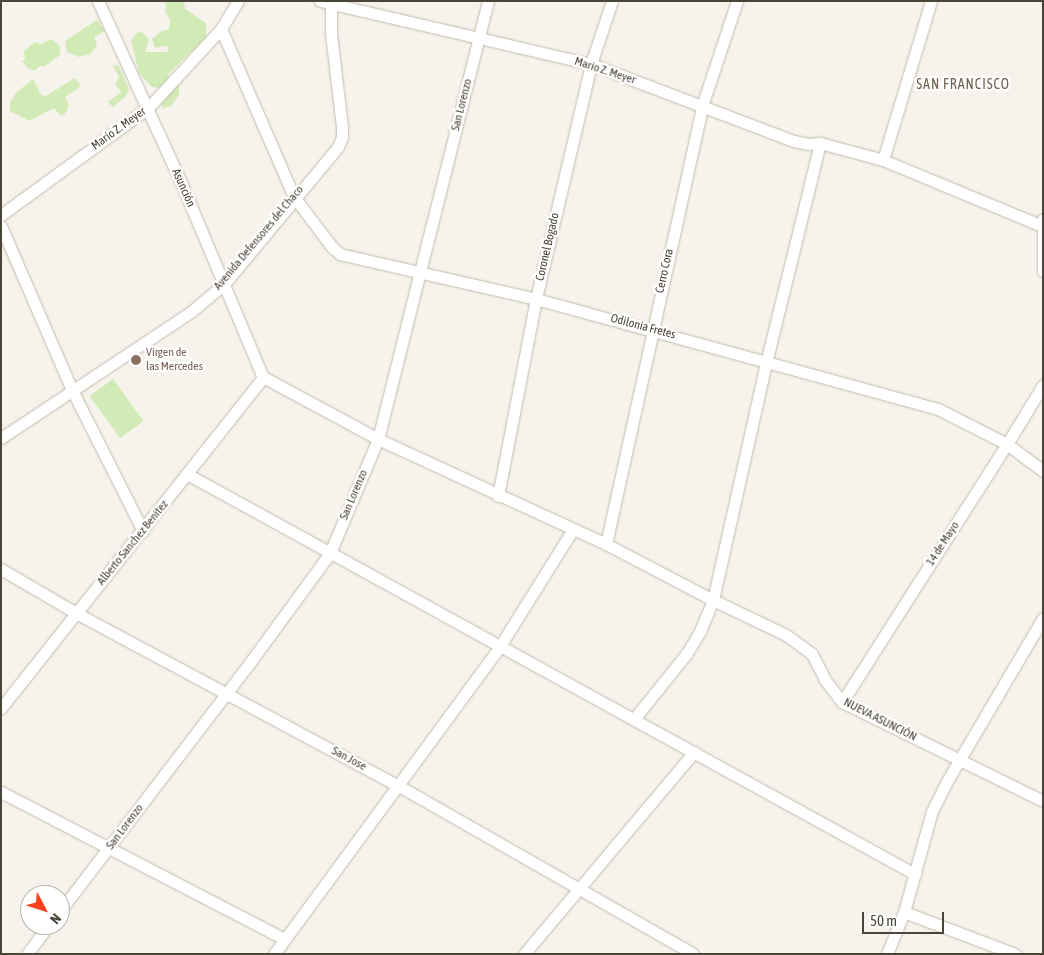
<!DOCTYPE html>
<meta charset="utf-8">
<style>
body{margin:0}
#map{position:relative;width:1044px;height:955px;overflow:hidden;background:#f6f3ec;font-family:"Asap Condensed",sans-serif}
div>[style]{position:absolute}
.green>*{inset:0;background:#d2eab5;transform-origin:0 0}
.roads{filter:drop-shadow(0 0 1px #c2bbae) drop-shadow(0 0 1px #c2bbae)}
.minor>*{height:11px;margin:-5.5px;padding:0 5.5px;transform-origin:5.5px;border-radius:5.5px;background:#fff}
.dots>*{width:14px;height:14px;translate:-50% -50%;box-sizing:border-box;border:2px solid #fff;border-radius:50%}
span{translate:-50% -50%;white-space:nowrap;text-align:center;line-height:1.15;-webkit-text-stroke:5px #fff;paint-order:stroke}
.street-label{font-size:12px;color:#4b4439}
.education-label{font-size:12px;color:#785e54}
.left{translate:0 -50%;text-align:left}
.neighbourhood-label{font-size:14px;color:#6e6250;letter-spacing:1px}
.frame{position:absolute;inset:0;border:2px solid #4b4439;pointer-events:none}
.north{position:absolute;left:20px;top:885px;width:50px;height:50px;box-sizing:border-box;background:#fff;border:1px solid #b7b4b0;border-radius:50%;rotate:130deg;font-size:14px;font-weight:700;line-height:20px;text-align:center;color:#4b4439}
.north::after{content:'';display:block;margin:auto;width:18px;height:22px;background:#fc3f1d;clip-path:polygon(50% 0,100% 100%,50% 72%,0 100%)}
.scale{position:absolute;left:862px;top:912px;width:82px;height:22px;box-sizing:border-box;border:2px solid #4b4439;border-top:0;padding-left:6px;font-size:15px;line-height:18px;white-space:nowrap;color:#4b4439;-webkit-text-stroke:4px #fff;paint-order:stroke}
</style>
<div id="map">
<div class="green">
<div style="clip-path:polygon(166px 1px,184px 1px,185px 9px,206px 23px,206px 37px,169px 73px,166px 84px,179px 85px,179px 95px,171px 106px,163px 108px,159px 99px,162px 88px,152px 87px,139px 73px,131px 41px,136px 33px,142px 32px,149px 39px,145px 52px,167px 52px,169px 47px,165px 46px,155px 48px,152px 39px,160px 32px,169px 29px,170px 20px,165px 12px)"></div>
<div style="clip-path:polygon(97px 20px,105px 31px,94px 37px,97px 46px,90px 54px,79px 57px,67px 52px,65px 41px)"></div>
<div style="clip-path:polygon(51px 39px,60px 46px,60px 55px,45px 66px,40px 66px,34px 71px,28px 68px,22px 61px,25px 59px,24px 51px,35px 42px,41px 44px)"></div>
<div style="clip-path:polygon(118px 65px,129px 89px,125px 97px,113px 107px,108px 102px,121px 92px,115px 84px,119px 77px,113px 66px)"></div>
<div style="clip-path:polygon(75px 78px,81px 86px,65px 97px,69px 106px,64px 115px,60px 115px,54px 108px,29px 121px,10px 111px,10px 102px,17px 92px,33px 79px,41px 95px,46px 96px)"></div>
<div style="left:113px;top:379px;width:52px;height:29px;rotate:54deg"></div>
</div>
<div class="roads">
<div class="minor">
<div style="left:98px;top:1px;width:197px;rotate:65.4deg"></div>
<div style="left:180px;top:180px;width:214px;rotate:67.2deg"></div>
<div style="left:320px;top:1px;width:278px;rotate:13.1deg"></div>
<div style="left:591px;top:64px;width:217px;rotate:20.8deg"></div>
<div style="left:794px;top:141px;width:14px;rotate:12deg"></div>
<div style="left:808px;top:144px;width:12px;rotate:-5deg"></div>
<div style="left:820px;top:143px;width:65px;rotate:15.1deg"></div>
<div style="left:883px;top:160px;width:172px;rotate:22.5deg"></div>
<div style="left:221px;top:29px;width:183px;rotate:66.5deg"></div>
<div style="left:294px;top:197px;width:63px;rotate:52.8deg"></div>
<div style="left:332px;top:247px;width:11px;rotate:41deg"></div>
<div style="left:340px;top:254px;width:201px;rotate:12.9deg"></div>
<div style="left:536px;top:299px;width:417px;rotate:15.3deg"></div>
<div style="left:938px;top:409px;width:77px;rotate:26.9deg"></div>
<div style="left:1007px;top:444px;width:45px;rotate:36.9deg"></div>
<div style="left:883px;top:160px;width:166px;rotate:-73.2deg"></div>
<div style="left:1px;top:215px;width:182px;rotate:-36.1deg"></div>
<div style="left:148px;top:108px;width:108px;rotate:-47.3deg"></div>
<div style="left:221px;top:29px;width:33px;rotate:-59deg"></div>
<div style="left:1043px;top:219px;width:52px;rotate:90deg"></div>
<div style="left:1px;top:226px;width:179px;rotate:66.6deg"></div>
<div style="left:72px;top:390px;width:158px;rotate:63.3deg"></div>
<div style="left:263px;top:377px;width:131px;rotate:28.3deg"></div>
<div style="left:378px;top:439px;width:251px;rotate:24.7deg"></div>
<div style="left:606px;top:544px;width:121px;rotate:27.6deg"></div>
<div style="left:713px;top:600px;width:81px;rotate:25.6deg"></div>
<div style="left:786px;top:635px;width:32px;rotate:36deg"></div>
<div style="left:812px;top:654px;width:29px;rotate:63deg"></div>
<div style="left:825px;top:680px;width:28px;rotate:52deg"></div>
<div style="left:842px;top:702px;width:224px;rotate:26.2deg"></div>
<div style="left:1px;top:438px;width:229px;rotate:-33.6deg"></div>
<div style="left:192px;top:311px;width:43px;rotate:-40.3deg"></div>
<div style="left:225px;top:283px;width:177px;rotate:-50.3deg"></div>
<div style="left:338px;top:147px;width:11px;rotate:-68deg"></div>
<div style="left:342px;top:137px;width:10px;rotate:-90deg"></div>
<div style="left:342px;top:127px;width:95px;rotate:-96.7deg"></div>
<div style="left:331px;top:33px;width:32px;rotate:-90deg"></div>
<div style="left:187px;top:474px;width:831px;rotate:28.79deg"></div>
<div style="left:498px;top:496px;width:201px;rotate:-79.1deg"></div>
<div style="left:536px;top:299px;width:241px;rotate:-76.8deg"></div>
<div style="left:591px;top:64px;width:66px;rotate:-71.6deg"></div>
<div style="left:606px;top:544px;width:448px;rotate:-77.6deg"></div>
<div style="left:702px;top:106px;width:111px;rotate:-71.6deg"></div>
<div style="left:1px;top:569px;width:87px;rotate:30.4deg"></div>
<div style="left:76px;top:613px;width:366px;rotate:28.2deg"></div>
<div style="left:399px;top:786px;width:339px;rotate:29.7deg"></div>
<div style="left:842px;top:702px;width:306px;rotate:-57.4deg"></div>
<div style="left:1007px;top:444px;width:69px;rotate:-58.6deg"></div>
<div style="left:1px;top:708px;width:422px;rotate:-51.6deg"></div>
<div style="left:634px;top:719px;width:85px;rotate:-51.2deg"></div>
<div style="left:687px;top:653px;width:26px;rotate:-59deg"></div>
<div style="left:700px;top:631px;width:34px;rotate:-67deg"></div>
<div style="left:713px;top:600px;width:243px;rotate:-77.4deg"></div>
<div style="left:766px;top:363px;width:227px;rotate:-76.2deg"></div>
<div style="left:1px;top:792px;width:320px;rotate:27.4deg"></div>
<div style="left:60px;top:911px;width:315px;rotate:-52.6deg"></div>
<div style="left:251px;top:661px;width:134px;rotate:-53.8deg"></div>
<div style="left:330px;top:553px;width:124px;rotate:-67.2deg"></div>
<div style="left:378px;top:439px;width:452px;rotate:-75.9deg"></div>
<div style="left:904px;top:912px;width:119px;rotate:20.7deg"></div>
<div style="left:27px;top:954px;width:36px;rotate:-53deg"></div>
<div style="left:274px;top:954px;width:382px;rotate:-53.7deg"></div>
<div style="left:500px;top:646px;width:138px;rotate:-58deg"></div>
<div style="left:524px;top:954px;width:264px;rotate:-49.9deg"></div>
<div style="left:887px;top:954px;width:45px;rotate:-68deg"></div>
<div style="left:904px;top:912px;width:105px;rotate:-74.5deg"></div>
<div style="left:932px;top:811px;width:34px;rotate:-63deg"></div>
<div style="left:947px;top:781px;width:189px;rotate:-59.5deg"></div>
</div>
</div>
<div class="dots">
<div style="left:136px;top:360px;background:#8d6e63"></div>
</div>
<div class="street-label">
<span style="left:605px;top:71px;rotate:18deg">Mario Z. Meyer</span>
<span style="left:462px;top:105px;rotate:-76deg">San Lorenzo</span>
<span style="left:119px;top:129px;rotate:-36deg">Mario Z. Meyer</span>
<span style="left:183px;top:188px;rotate:66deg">Asunción</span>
<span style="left:259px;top:238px;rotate:-50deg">Avenida Defensores del Chaco</span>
<span style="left:548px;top:247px;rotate:-77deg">Coronel Bogado</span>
<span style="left:665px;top:271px;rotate:-77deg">Cerro Cora</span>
<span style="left:643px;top:327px;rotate:15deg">Odilonia Fretes</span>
<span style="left:354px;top:495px;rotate:-67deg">San Lorenzo</span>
<span style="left:133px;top:543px;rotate:-51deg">Alberto Sanchez Benitez</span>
<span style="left:943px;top:544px;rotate:-57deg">14 de Mayo</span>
<span style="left:880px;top:720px;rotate:27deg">NUEVA ASUNCIÓN</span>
<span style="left:349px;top:759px;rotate:28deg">San Jose</span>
<span style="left:125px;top:827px;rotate:-53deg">San Lorenzo</span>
</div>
<div class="education-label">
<span class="left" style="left:146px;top:360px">Virgen de<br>las Mercedes</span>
</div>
<div class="neighbourhood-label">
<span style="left:963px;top:84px">SAN FRANCISCO</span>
</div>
<div class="frame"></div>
<div class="north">N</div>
<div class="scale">50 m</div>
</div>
